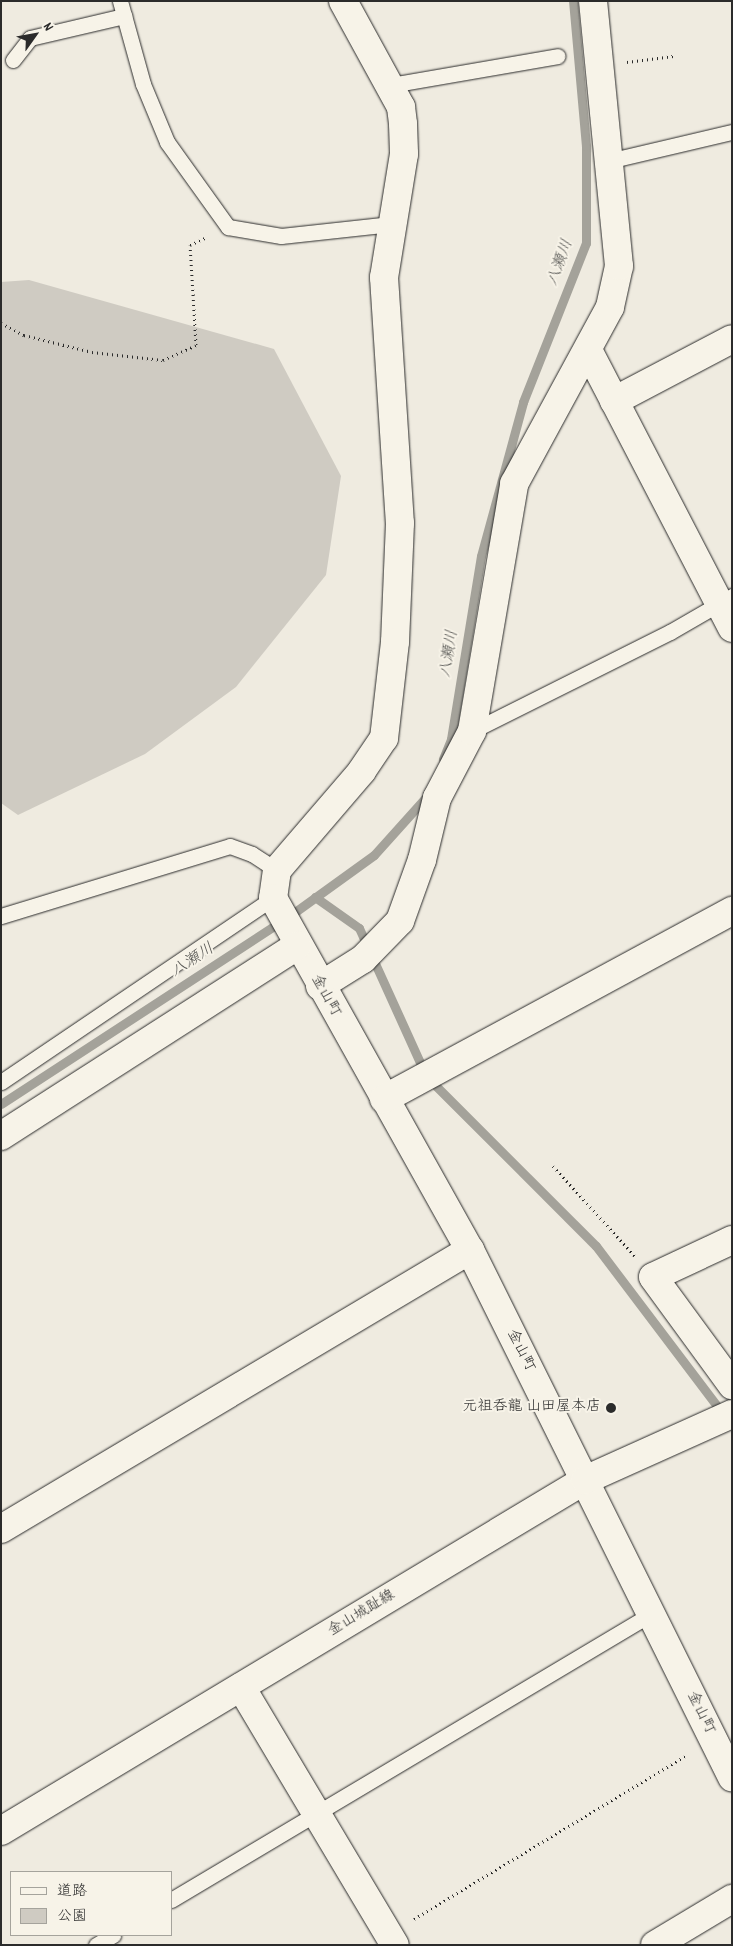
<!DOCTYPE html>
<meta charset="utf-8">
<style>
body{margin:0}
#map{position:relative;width:733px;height:1946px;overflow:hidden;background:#efebe0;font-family:Dekko,"Klee One",sans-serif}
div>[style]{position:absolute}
.green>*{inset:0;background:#cfcbc2}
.stream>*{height:9px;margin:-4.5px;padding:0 4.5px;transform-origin:4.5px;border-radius:4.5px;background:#a4a29a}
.path>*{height:3px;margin-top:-1.5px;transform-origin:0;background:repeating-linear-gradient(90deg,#2b2b2b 0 1px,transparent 0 5px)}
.roads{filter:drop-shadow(0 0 1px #2b2b2b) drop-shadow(0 0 1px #2b2b2b)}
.lane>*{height:15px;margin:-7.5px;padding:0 7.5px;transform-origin:7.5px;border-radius:7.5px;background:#f7f3e8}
.street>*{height:28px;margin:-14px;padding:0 14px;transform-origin:14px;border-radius:14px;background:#f7f3e8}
.secondary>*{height:28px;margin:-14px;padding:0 14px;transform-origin:14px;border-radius:14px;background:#f7f3e8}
.dots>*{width:14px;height:14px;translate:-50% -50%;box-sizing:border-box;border:2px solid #f7f3e8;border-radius:50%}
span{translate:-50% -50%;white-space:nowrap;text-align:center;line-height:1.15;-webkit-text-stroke:4px #f7f3e8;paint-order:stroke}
.street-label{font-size:15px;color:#2b2b2b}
.poi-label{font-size:15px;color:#2b2b2b}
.right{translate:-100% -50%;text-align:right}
.water-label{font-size:16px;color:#555552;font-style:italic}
.frame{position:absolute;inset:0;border:2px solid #2b2b2b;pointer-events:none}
.legend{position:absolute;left:10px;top:1871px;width:162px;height:65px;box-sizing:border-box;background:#f7f3e8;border:1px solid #a5a39c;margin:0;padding:6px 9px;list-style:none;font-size:15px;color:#2b2b2b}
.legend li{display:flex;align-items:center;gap:10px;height:25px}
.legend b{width:25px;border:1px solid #a5a39c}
.north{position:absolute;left:10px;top:10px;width:50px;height:50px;-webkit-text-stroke:4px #f7f3e8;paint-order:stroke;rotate:58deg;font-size:14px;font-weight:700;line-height:20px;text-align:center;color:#2b2b2b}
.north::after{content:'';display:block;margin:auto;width:18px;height:22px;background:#2b2b2b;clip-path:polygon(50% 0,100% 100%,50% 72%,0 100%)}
</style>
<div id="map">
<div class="green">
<div style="clip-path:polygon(29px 280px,274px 349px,341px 476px,326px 575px,236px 687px,145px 754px,18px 815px,1px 803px,1px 282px)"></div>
</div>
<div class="stream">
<div style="left:443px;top:759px;width:22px;rotate:-68deg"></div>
<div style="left:451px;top:739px;width:185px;rotate:-80.7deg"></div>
<div style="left:481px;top:556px;width:160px;rotate:-74.7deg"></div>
<div style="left:523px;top:402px;width:171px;rotate:-68.4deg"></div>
<div style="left:586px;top:243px;width:97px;rotate:-90deg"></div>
<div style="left:586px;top:146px;width:146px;rotate:-95.1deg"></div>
<div style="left:315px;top:897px;width:54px;rotate:35.2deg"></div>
<div style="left:359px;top:928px;width:162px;rotate:65.6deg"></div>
<div style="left:426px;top:1076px;width:240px;rotate:45deg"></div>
<div style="left:596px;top:1246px;width:211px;rotate:52.9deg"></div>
<div style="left:1px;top:1104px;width:351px;rotate:-33.1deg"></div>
<div style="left:295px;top:912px;width:97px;rotate:-35.8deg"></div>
<div style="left:374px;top:855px;width:79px;rotate:-48.1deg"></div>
</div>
<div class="path">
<div style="left:627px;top:62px;width:47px;rotate:-7.3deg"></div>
<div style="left:1px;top:323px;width:26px;rotate:28deg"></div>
<div style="left:24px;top:335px;width:70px;rotate:14deg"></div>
<div style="left:92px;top:352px;width:71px;rotate:6.4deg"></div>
<div style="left:163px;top:360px;width:36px;rotate:-24deg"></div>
<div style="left:196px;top:345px;width:100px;rotate:-93.4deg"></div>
<div style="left:190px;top:245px;width:19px;rotate:-25deg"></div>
<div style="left:553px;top:1166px;width:122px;rotate:47.7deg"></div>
<div style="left:414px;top:1919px;width:318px;rotate:-31deg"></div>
</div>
<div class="roads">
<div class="lane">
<div style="left:120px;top:1px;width:86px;rotate:74.5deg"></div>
<div style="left:143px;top:84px;width:63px;rotate:67.5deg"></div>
<div style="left:167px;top:142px;width:105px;rotate:54.3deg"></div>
<div style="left:228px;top:227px;width:54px;rotate:9.6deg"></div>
<div style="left:281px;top:236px;width:111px;rotate:-6.2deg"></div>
<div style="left:13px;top:60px;width:28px;rotate:-52deg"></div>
<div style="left:30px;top:38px;width:97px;rotate:-13.2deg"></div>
<div style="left:390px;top:85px;width:170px;rotate:-9.8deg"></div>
<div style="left:608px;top:161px;width:127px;rotate:-13.2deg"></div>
<div style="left:472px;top:731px;width:221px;rotate:-26.6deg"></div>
<div style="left:670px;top:632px;width:72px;rotate:-30.1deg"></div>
<div style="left:1px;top:916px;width:239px;rotate:-17deg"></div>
<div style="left:230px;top:846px;width:23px;rotate:20deg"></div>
<div style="left:252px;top:854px;width:30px;rotate:33deg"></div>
<div style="left:1px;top:1082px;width:328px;rotate:-34.1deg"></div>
<div style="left:171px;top:1900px;width:559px;rotate:-30.79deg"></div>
<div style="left:96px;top:1945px;width:20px;rotate:-30deg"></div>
</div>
<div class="street">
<div style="left:343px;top:1px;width:121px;rotate:61.3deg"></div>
<div style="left:401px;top:107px;width:17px;rotate:83deg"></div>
<div style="left:403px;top:124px;width:30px;rotate:88deg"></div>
<div style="left:404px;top:154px;width:125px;rotate:99.2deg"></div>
<div style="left:384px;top:277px;width:247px;rotate:86.3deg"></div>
<div style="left:400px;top:523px;width:119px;rotate:92.4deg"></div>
<div style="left:395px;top:642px;width:97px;rotate:96.5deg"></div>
<div style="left:384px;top:738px;width:40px;rotate:124deg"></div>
<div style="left:362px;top:771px;width:130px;rotate:130.6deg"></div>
<div style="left:277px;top:870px;width:28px;rotate:98deg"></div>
<div style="left:273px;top:898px;width:403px;rotate:60.8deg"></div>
<div style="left:470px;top:1250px;width:589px;rotate:63.57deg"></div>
<div style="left:588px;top:350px;width:313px;rotate:62.6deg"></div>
<div style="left:614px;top:401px;width:133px;rotate:-27.7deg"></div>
<div style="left:320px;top:986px;width:51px;rotate:-32.1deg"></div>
<div style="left:363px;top:959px;width:53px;rotate:-45.8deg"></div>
<div style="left:400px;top:921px;width:65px;rotate:-70.2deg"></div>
<div style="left:422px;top:860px;width:64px;rotate:-76.4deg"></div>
<div style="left:437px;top:798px;width:76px;rotate:-62.4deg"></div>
<div style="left:472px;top:731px;width:251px;rotate:-80.3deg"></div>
<div style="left:514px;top:484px;width:201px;rotate:-61.5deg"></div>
<div style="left:610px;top:307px;width:42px;rotate:-77.6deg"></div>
<div style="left:619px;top:266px;width:266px;rotate:-95.6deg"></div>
<div style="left:384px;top:1099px;width:396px;rotate:-28.4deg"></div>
<div style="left:1px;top:1136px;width:352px;rotate:-32.7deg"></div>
<div style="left:732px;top:1240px;width:87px;rotate:154.9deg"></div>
<div style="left:653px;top:1277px;width:134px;rotate:53.8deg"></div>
<div style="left:1px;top:1529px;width:546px;rotate:-30.75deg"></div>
<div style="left:241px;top:1687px;width:300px;rotate:59.2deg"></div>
<div style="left:655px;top:1945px;width:90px;rotate:-30.9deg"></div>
</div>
<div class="secondary">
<div style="left:1px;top:1831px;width:681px;rotate:-31.01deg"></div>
<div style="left:585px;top:1480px;width:161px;rotate:-24.2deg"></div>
</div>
</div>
<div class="dots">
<div style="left:611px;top:1408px;background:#2b2b2b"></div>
</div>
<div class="street-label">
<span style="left:325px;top:996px;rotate:61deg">金山町</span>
<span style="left:520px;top:1351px;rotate:63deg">金山町</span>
<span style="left:362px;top:1614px;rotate:-31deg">金山城趾線</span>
<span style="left:700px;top:1713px;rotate:64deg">金山町</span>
</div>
<div class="poi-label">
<span class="right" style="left:601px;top:1408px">元祖呑龍 山田屋本店</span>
</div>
<div class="water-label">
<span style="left:561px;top:263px;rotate:-70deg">八瀬川</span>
<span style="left:450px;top:654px;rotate:-81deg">八瀬川</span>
<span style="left:193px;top:961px;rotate:-33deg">八瀬川</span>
</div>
<div class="frame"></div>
<ul class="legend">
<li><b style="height:6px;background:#f7f3e8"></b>道路</li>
<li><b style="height:14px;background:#cfcbc2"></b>公園</li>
</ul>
<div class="north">N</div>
</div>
